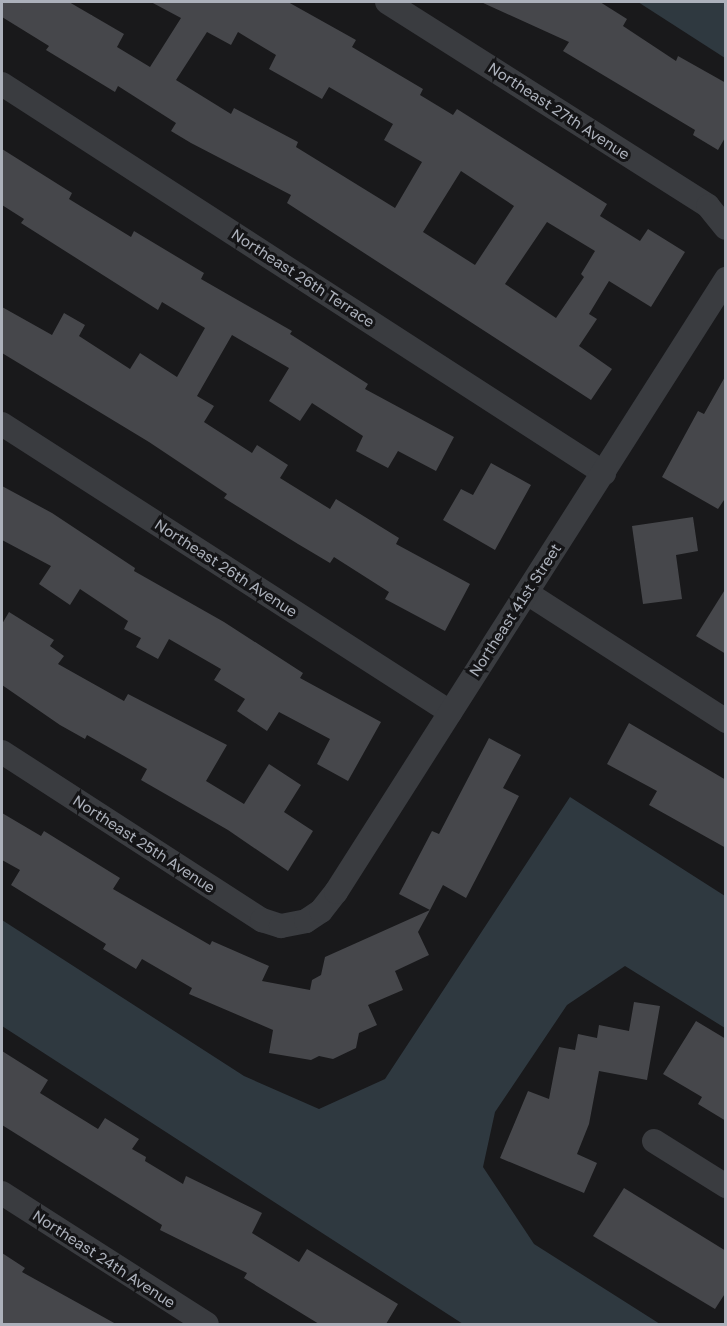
<!DOCTYPE html>
<style>
body{margin:0}
#map{position:relative;width:727px;height:1326px;overflow:hidden;background:#19191b;font-family:"Golos Text",sans-serif}
div>[style]{position:absolute}
.water>*{inset:0;background:#2f3940}
.building>*{inset:0;background:#46474b}
.minor>*{height:24px;margin:-12px;padding:0 12px;transform-origin:12px;border-radius:12px;background:#3a3c40}
span{translate:-50% -50%;white-space:nowrap;text-align:center;line-height:1.15;-webkit-text-stroke:6px #141416;paint-order:stroke}
.street-label{font-size:15px;color:#acb1bb}
.frame{position:absolute;inset:0;border:3px solid #acb1bb;pointer-events:none}
</style>
<div id="map">
<div class="water">
<div style="clip-path:polygon(638px 2px,725px 2px,725px 58px)"></div>
<div style="clip-path:polygon(570px 797px,725px 896px,725px 1028px,625px 966px,567px 1005px,495px 1112px,483px 1167px,534px 1244px,660px 1324px,463px 1324px,2px 1026px,2px 920px,244px 1076px,319px 1109px,385px 1079px)"></div>
</div>
<div class="building">
<div style="clip-path:polygon(evenodd,2px 2px,69px 2px,124px 34px,117px 47px,150px 67px,181px 18px,151px 2px,288px 2px,356px 40px,352px 47px,423px 89px,420px 95px,453px 115px,457px 109px,607px 204px,600px 216px,640px 241px,648px 229px,685px 252px,651px 307px,609px 281px,589px 314px,597px 319px,579px 346px,612px 369px,591px 400px,287px 203px,291px 195px,191px 143px,171px 131px,176px 123px,118px 86px,115px 92px,46px 50px,49px 46px,2px 17px,2px 2px,207px 32px,231px 45px,238px 32px,276px 55px,269px 69px,322px 99px,329px 87px,393px 124px,384px 140px,422px 162px,395px 208px,296px 147px,298px 142px,234px 108px,231px 114px,176px 80px,207px 32px,2px 2px,461px 171px,514px 206px,475px 265px,423px 232px,461px 171px,2px 2px,547px 222px,595px 251px,581px 274px,584px 277px,556px 318px,505px 284px,547px 222px)"></div>
<div style="clip-path:polygon(481px 2px,600px 2px,627px 19px,623px 26px,676px 61px,678px 56px,726px 83px,726px 136px,718px 150px,693px 135px,695px 130px,563px 51px,569px 42px)"></div>
<div style="clip-path:polygon(2px 149px,72px 193px,69px 199px,131px 237px,134px 231px,204px 273px,201px 279px,292px 331px,290px 334px,368px 384px,365px 389px,454px 437px,436px 471px,398px 451px,388px 468px,356px 451px,363px 436px,312px 403px,300px 421px,269px 401px,289px 368px,232px 335px,197px 396px,214px 406px,204px 422px,252px 453px,257px 445px,288px 465px,280px 478px,330px 509px,336px 499px,399px 538px,396px 544px,470px 584px,445px 631px,385px 599px,389px 592px,334px 557px,330px 563px,298px 544px,224px 498px,227px 494px,149px 442px,2px 353px,2px 307px,52px 335px,64px 313px,85px 325px,79px 336px,130px 369px,140px 353px,177px 377px,205px 328px,162px 302px,158px 310px,21px 223px,24px 219px,2px 205px)"></div>
<div style="clip-path:polygon(726px 375px,726px 497px,718px 509px,662px 477px,698px 411px,704px 414px)"></div>
<div style="clip-path:polygon(491px 463px,531px 485px,495px 550px,443px 520px,461px 489px,473px 495px)"></div>
<div style="clip-path:polygon(2px 486px,52px 513px,135px 568px,134px 571px,224px 622px,303px 673px,300px 678px,381px 722px,348px 781px,317px 764px,330px 739px,279px 712px,267px 731px,237px 711px,245px 699px,214px 680px,221px 669px,169px 639px,158px 659px,136px 647px,141px 638px,124px 629px,128px 621px,80px 589px,70px 605px,39px 584px,51px 566px,2px 540px)"></div>
<div style="clip-path:polygon(693px 517px,698px 551px,676px 555px,682px 599px,643px 604px,632px 526px)"></div>
<div style="clip-path:polygon(726px 588px,726px 654px,696px 636px)"></div>
<div style="clip-path:polygon(9px 612px,54px 640px,50px 646px,64px 656px,58px 664px,124px 701px,128px 694px,227px 745px,206px 781px,244px 804px,269px 764px,301px 785px,284px 812px,313px 831px,288px 871px,228px 830px,141px 780px,147px 769px,87px 735px,85px 739px,60px 725px,2px 685px,2px 624px)"></div>
<div style="clip-path:polygon(629px 723px,726px 780px,726px 848px,649px 805px,657px 791px,607px 764px)"></div>
<div style="clip-path:polygon(489px 738px,521px 755px,503px 788px,519px 796px,466px 898px,443px 885px,430px 910px,399px 894px,432px 831px,439px 834px)"></div>
<div style="clip-path:polygon(2px 813px,41px 836px,44px 831px,120px 878px,113px 889px,210px 945px,212px 941px,269px 966px,262px 981px,310px 990px,312px 980px,321px 975px,325px 957px,430px 910px,418px 932px,429px 955px,395px 971px,403px 990px,368px 1005px,377px 1025px,359px 1033px,356px 1048px,333px 1059px,319px 1056px,311px 1060px,269px 1053px,273px 1030px,189px 994px,192px 988px,142px 959px,136px 969px,103px 949px,106px 944px,11px 885px,20px 870px,2px 860px)"></div>
<div style="clip-path:polygon(634px 1002px,660px 1006px,647px 1080px,599px 1071px,589px 1124px,577px 1154px,597px 1163px,584px 1193px,500px 1158px,528px 1091px,549px 1099px,559px 1047px,575px 1050px,578px 1034px,597px 1038px,599px 1025px,629px 1031px)"></div>
<div style="clip-path:polygon(696px 1021px,726px 1039px,726px 1121px,698px 1104px,702px 1097px,663px 1074px)"></div>
<div style="clip-path:polygon(2px 1051px,48px 1080px,40px 1093px,98px 1129px,105px 1118px,139px 1139px,132px 1149px,146px 1157px,145px 1161px,183px 1184px,186px 1176px,262px 1213px,252px 1233px,299px 1262px,307px 1249px,398px 1304px,386px 1324px,319px 1324px,244px 1278px,247px 1273px,160px 1230px,162px 1225px,2px 1125px)"></div>
<div style="clip-path:polygon(624px 1188px,726px 1251px,726px 1292px,715px 1309px,593px 1236px)"></div>
<div style="clip-path:polygon(2px 1253px,25px 1268px,22px 1272px,116px 1324px,2px 1324px)"></div>
</div>
<div class="minor">
<div style="left:387px;top:2px;width:380px;rotate:32.4deg"></div>
<div style="left:708px;top:206px;width:28px;rotate:51deg"></div>
<div style="left:2px;top:84px;width:717px;rotate:32.87deg"></div>
<div style="left:2px;top:424px;width:533px;rotate:32.74deg"></div>
<div style="left:527px;top:593px;width:237px;rotate:32.7deg"></div>
<div style="left:2px;top:752px;width:310px;rotate:32.9deg"></div>
<div style="left:262px;top:920px;width:20px;rotate:18deg"></div>
<div style="left:281px;top:926px;width:25px;rotate:-11deg"></div>
<div style="left:306px;top:921px;width:18px;rotate:-34deg"></div>
<div style="left:321px;top:911px;width:24px;rotate:-52deg"></div>
<div style="left:336px;top:892px;width:727px;rotate:-57.53deg"></div>
<div style="left:654px;top:1141px;width:85px;rotate:32deg"></div>
<div style="left:2px;top:1193px;width:243px;rotate:32.6deg"></div>
</div>
<div class="street-label">
<span style="left:559px;top:111px;rotate:33deg">Northeast 27th Avenue</span>
<span style="left:303px;top:278px;rotate:33deg">Northeast 26th Terrace</span>
<span style="left:226px;top:568px;rotate:33deg">Northeast 26th Avenue</span>
<span style="left:515px;top:610px;rotate:-57deg">Northeast 41st Street</span>
<span style="left:144px;top:844px;rotate:33deg">Northeast 25th Avenue</span>
<span style="left:104px;top:1259px;rotate:33deg">Northeast 24th Avenue</span>
</div>
<div class="frame"></div>
</div>
